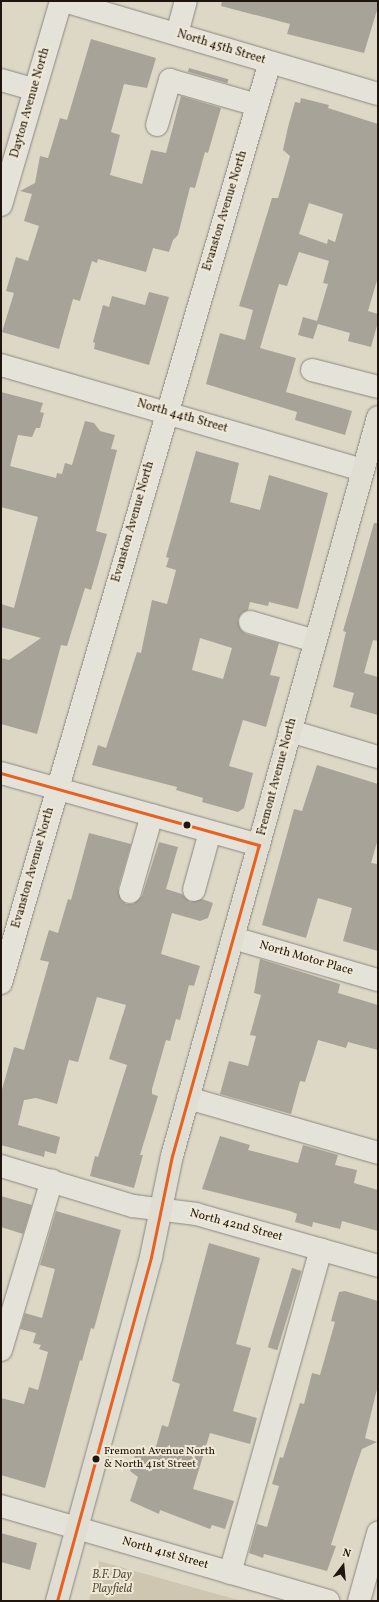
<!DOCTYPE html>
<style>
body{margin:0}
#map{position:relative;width:379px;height:1602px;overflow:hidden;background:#ddd7c6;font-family:Vollkorn,serif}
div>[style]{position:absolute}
.green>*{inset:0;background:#cfc6b1}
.building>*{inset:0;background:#a8a398;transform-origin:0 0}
.roads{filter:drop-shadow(0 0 1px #8c877d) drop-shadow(0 0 1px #8c877d)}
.minor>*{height:22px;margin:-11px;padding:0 11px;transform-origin:11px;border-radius:11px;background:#e5e2da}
.major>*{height:22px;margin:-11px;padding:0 11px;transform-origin:11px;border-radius:11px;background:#e0ddd3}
.bus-1>*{height:3px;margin:-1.5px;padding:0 1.5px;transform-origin:1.5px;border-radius:1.5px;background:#e76121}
.dots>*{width:11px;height:11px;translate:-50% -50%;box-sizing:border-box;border:2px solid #efe8d4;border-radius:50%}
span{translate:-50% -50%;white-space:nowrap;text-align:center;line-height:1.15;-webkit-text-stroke:4px #efe8d4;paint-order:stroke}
.bus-label{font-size:11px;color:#1f140e}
.left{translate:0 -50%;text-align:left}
.street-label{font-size:12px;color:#1f140e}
.park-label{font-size:12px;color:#594e41;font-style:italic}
.frame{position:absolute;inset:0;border:2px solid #1f140e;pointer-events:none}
.north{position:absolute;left:323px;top:1546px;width:40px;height:40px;-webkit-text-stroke:3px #efe8d4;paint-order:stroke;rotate:16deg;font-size:11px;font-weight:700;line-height:16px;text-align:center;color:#1f140e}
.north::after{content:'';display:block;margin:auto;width:14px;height:18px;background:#1f140e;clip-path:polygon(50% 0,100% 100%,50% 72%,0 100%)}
</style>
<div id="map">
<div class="green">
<div style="clip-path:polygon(99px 1561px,220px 1595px,243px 1601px,89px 1601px)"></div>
</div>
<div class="building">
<div style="clip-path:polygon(222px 1px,378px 1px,378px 7px,364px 53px,287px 34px,290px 24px,221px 6px)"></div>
<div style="clip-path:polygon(91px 39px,156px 58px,147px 88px,124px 84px,111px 132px,120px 135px,110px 175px,142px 184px,151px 150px,166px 153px,181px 96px,221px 108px,208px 153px,205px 152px,195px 188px,190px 187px,178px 235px,173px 240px,169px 252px,153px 248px,146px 272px,98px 259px,97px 263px,92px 261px,80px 301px,73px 299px,59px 349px,2px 332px,14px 293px,6px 291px,16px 257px,28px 261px,39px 226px,24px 221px,32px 194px,20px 191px,35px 183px,40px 156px,48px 158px,60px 118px,67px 120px)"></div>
<div style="left:189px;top:68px;width:41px;height:4px;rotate:16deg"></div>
<div style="clip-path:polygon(evenodd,301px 98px,329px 105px,328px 108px,378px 124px,378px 277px,368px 311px,378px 314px,378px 322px,371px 347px,348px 341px,350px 333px,318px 324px,313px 339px,298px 335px,303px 317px,317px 321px,328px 284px,323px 283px,329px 261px,299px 252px,287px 286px,279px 284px,260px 348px,296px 358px,286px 392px,352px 411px,345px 435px,295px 420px,297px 412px,206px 384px,220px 333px,245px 340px,253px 310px,239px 306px,272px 198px,278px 198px,290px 156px,283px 150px,288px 127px,295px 102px,300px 103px,301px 98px,309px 203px,343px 214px,335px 242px,328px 239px,327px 244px,299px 234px,309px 203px)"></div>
<div style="clip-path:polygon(149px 292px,169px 297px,149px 365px,94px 349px,95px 343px,93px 342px,103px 305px,109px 307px,112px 296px,145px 305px)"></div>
<div style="clip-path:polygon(1px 392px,43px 403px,40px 412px,44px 413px,40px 428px,36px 428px,32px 437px,18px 435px,10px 466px,56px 478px,57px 473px,62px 474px,65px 463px,72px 465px,85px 421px,94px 423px,100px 431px,115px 435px,111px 449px,117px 450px,96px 531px,107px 534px,91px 590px,85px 588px,67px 646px,61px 645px,37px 734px,1px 724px,1px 658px,9px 660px,41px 638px,1px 627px,1px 604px,14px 608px,38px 517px,1px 507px)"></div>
<div style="clip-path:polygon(evenodd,196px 451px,239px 463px,230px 502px,260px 510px,269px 475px,328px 493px,298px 609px,269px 602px,268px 606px,250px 602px,248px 610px,242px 613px,238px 619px,241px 630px,246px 634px,279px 643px,270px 675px,280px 677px,266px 727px,243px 720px,229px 766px,253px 773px,244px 808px,238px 812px,202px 802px,203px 798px,176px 790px,177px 787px,92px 765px,98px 745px,106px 748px,137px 652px,141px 653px,152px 600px,167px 604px,176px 570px,166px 567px,169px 558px,166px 557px,196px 451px,200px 638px,232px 648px,223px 679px,192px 670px,200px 638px)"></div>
<div style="clip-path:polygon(374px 523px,378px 523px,378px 641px,373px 640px,364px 673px,378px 677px,378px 715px,350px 707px,354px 693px,333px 687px,346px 632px,343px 631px)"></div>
<div style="clip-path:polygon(317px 765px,378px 784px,378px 839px,371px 863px,378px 864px,378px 951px,343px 941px,352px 908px,318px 898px,306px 938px,262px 925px,294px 809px,302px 811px)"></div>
<div style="clip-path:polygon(89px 833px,131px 844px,118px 889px,121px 900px,126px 904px,133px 904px,142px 896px,159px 842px,178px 847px,166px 889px,182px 894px,190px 902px,202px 899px,213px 903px,208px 918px,200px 921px,172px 913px,161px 954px,200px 966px,194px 986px,189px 985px,180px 1020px,176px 1019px,170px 1041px,166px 1040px,152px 1089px,152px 1094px,158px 1096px,140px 1155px,143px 1155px,134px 1188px,90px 1176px,95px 1156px,98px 1157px,127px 1065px,109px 1059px,126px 1005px,97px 997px,78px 1062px,69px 1060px,57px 1104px,36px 1098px,24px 1100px,18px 1125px,60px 1137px,56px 1154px,45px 1151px,44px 1157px,1px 1145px,1px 1093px,14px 1047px,24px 1050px,49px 962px,40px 960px,49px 930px,58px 933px,68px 899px,71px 900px)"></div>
<div style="clip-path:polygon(260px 959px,340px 984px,338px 993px,378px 1005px,378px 1050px,348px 1042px,346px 1048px,318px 1040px,305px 1082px,300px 1081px,291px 1114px,220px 1094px,229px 1061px,248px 1066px,256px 1036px,250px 1035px,261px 995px,254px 993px)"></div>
<div style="clip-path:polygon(220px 1136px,250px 1145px,248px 1150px,298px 1163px,303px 1145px,338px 1155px,335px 1165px,357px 1170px,354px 1183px,378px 1190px,378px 1231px,342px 1221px,340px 1229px,313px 1222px,312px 1227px,295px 1222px,297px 1214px,290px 1211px,202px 1189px)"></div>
<div style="clip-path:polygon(1px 1196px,32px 1205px,23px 1234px,1px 1227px)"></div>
<div style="clip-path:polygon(56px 1211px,121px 1230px,94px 1329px,91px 1328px,82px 1361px,80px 1360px,45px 1488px,1px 1475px,1px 1398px,24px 1404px,29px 1387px,38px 1390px,48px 1352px,39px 1349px,41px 1345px,33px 1343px,36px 1333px,20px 1329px,25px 1313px,42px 1318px,55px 1269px,40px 1265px)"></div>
<div style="clip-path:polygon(209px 1243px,260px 1258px,236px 1344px,251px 1348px,233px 1411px,257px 1418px,250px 1444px,210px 1433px,193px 1489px,234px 1501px,225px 1529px,212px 1525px,210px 1529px,160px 1510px,159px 1514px,130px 1501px,138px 1477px,130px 1471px,137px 1449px,154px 1454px,162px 1425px,168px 1427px,180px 1384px,172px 1381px)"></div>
<div style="left:292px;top:1268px;width:10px;height:83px;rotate:17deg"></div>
<div style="clip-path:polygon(345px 1291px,378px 1301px,378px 1385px,365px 1438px,377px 1442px,362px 1449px,355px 1469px,331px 1545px,336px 1546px,327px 1571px,264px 1554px,263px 1558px,249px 1553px,257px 1524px,267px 1527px,279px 1486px,272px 1484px,280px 1457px,283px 1458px,300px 1403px,304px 1404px,312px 1373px,320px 1375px,335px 1322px,331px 1321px,339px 1292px)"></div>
<div style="clip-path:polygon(1px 1533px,37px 1543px,30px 1570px,1px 1562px)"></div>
</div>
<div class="roads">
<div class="minor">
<div style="left:64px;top:1px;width:327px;rotate:16.5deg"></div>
<div style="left:177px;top:34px;width:34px;rotate:-75deg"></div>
<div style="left:1px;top:80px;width:35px;rotate:16deg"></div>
<div style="left:157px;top:125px;width:47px;rotate:-73.9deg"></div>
<div style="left:170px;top:80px;width:91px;rotate:16deg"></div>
<div style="left:1px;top:205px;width:213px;rotate:-73.6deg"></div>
<div style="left:1px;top:365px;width:376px;rotate:16.2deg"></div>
<div style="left:312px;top:370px;width:68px;rotate:14.4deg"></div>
<div style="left:250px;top:622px;width:68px;rotate:16.3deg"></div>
<div style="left:290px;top:731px;width:92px;rotate:16.5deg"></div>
<div style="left:1px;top:773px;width:268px;rotate:15.6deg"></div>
<div style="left:194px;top:890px;width:60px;rotate:-74.6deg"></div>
<div style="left:130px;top:892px;width:80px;rotate:-74.1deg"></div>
<div style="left:233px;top:938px;width:151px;rotate:16.2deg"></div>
<div style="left:1px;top:983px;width:959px;rotate:-73.72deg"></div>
<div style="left:188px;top:1098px;width:198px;rotate:16.1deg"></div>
<div style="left:1px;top:1166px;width:138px;rotate:16.9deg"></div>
<div style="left:133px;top:1206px;width:64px;rotate:7.2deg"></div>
<div style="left:196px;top:1214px;width:189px;rotate:15.9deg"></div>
<div style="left:1px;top:1350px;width:177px;rotate:-73.3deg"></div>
<div style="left:1px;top:1506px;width:341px;rotate:16.2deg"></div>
<div style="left:230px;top:1573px;width:336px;rotate:-74.3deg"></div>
<div style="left:359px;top:1601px;width:71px;rotate:-74.4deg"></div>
</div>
<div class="major">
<div style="left:57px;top:1601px;width:357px;rotate:-74.7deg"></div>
<div style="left:151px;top:1257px;width:103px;rotate:-78.3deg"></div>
<div style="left:172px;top:1156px;width:767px;rotate:-74.42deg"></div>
</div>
</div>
<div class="bus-1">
<div style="left:1px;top:773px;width:268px;rotate:15.6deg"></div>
<div style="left:57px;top:1601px;width:357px;rotate:-74.7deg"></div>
<div style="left:151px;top:1257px;width:103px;rotate:-78.3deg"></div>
<div style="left:172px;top:1156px;width:323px;rotate:-74.4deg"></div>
</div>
<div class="dots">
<div style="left:187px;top:825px;background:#1f140e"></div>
<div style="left:96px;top:1459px;background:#1f140e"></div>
</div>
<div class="bus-label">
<span class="left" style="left:104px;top:1459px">Fremont Avenue North<br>&amp; North 41st Street</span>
</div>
<div class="street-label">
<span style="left:221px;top:48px;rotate:17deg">North 45th Street</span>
<span style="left:31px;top:103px;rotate:-74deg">Dayton Avenue North</span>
<span style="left:226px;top:211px;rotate:-73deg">Evanston Avenue North</span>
<span style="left:182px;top:417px;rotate:16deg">North 44th Street</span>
<span style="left:134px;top:522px;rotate:-74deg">Evanston Avenue North</span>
<span style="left:278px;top:777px;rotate:-75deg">Fremont Avenue North</span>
<span style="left:34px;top:868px;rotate:-74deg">Evanston Avenue North</span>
<span style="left:306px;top:959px;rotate:16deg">North Motor Place</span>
<span style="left:236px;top:1226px;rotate:15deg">North 42nd Street</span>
<span style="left:165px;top:1554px;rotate:16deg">North 41st Street</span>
</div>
<div class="park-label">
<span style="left:112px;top:1583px">B.F. Day<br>Playfield</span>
</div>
<div class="frame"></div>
<div class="north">N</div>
</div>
